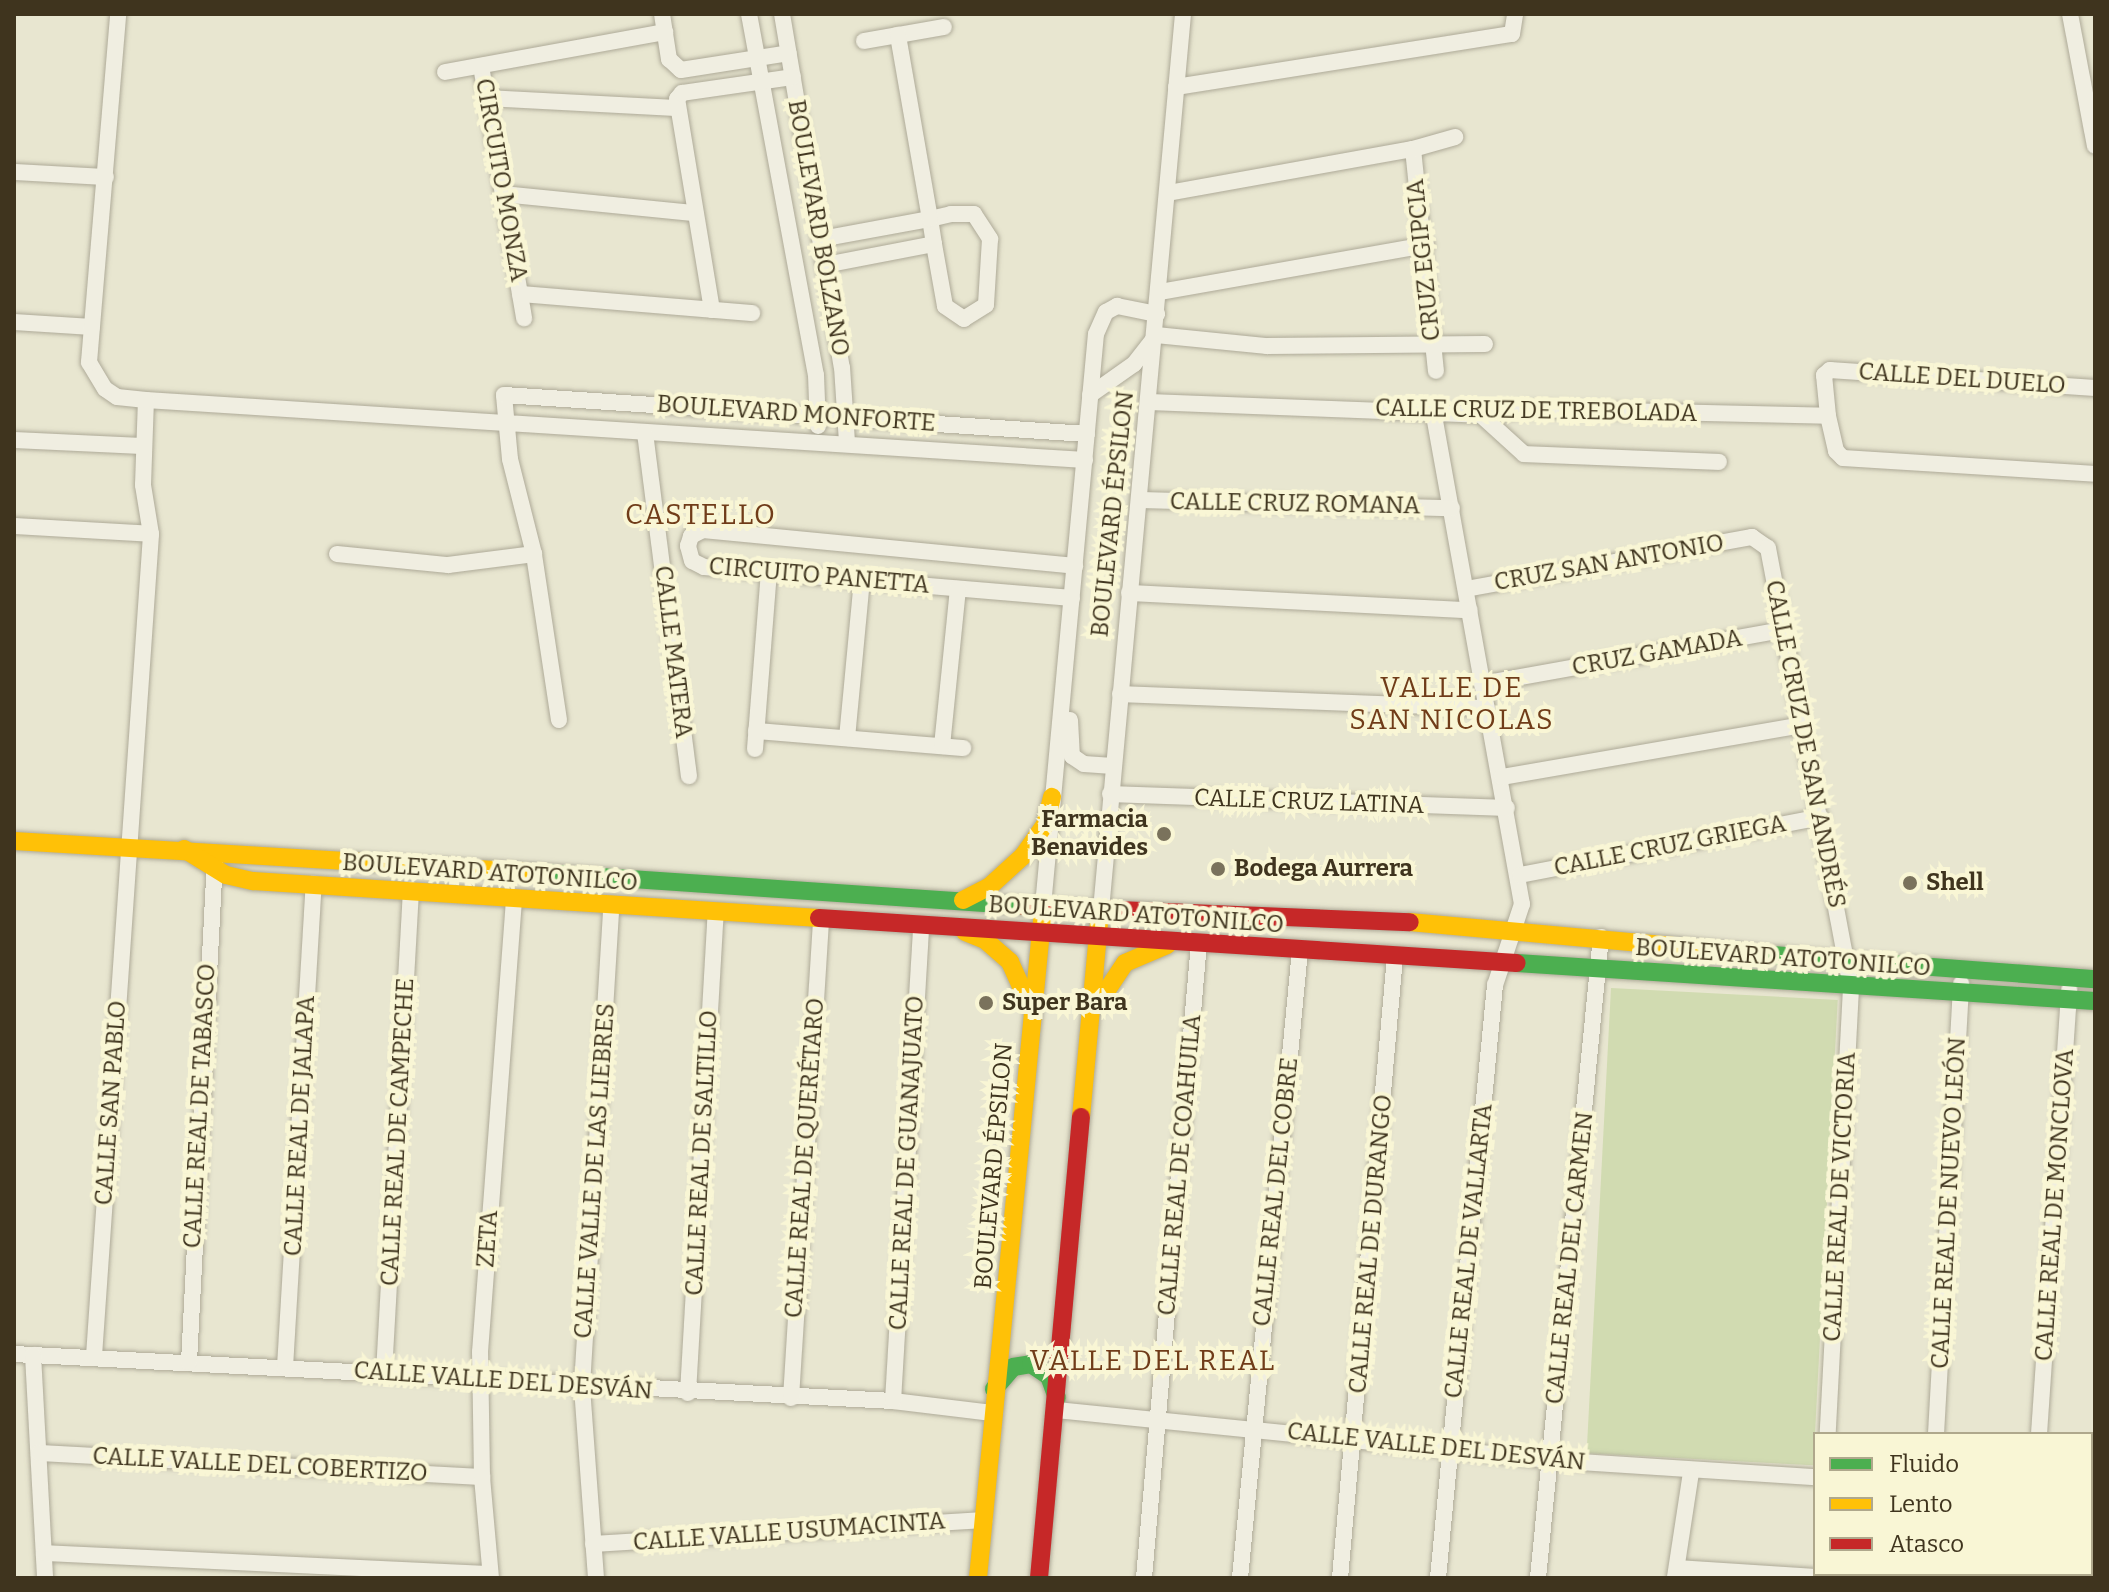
<!DOCTYPE html>
<meta charset="utf-8">
<style>
body{margin:0}
#map{position:relative;width:2109px;height:1592px;overflow:hidden;background:#e8e6d0;font-family:Bitter,serif}
div>[style]{position:absolute}
.green>*{inset:0;background:#d1dbb1;transform-origin:0 0}
.roads{filter:drop-shadow(0 0 2px #aeaa98) drop-shadow(0 0 2px #aeaa98)}
.street>*{height:16px;margin:-8px;padding:0 8px;transform-origin:8px;border-radius:8px;background:#f0eee1}
.fast>*{height:18px;margin:-9px;padding:0 9px;transform-origin:9px;border-radius:9px;background:#4caf50}
.slow>*{height:18px;margin:-9px;padding:0 9px;transform-origin:9px;border-radius:9px;background:#ffc107}
.jam>*{height:18px;margin:-9px;padding:0 9px;transform-origin:9px;border-radius:9px;background:#c62828}
.dots>*{width:22px;height:22px;translate:-50% -50%;box-sizing:border-box;border:4px solid #f9f6d5;border-radius:50%}
span{translate:-50% -50%;white-space:nowrap;text-align:center;line-height:1.15;-webkit-text-stroke:8px #f9f6d5;paint-order:stroke}
.street-label{font-size:24px;color:#3f341e}
.poi-label{font-size:24px;color:#3f341e;font-weight:700}
.right{translate:-100% -50%;text-align:right}
.left{translate:0 -50%;text-align:left}
.quarter-label{font-size:28px;color:#703c19;letter-spacing:2px}
.frame{position:absolute;inset:0;border:16px solid #3f341e;pointer-events:none}
.legend{position:absolute;left:1813px;top:1432px;width:280px;height:144px;box-sizing:border-box;background:#f9f6d5;border:2px solid #afa88c;margin:0;padding:10px 14px;list-style:none;font-size:24px;color:#3f341e}
.legend li{display:flex;align-items:center;gap:16px;height:40px}
.legend b{width:40px;border:2px solid #afa88c}
</style>
<div id="map">
<div class="green">
<div style="left:1611px;top:988px;width:227px;height:466px;rotate:3deg"></div>
</div>
<div class="roads">
<div class="street">
<div style="left:662px;top:14px;width:46px;rotate:81.2deg"></div>
<div style="left:669px;top:59px;width:16px;rotate:43deg"></div>
<div style="left:681px;top:70px;width:109px;rotate:-8.9deg"></div>
<div style="left:749px;top:14px;width:367px;rotate:79.5deg"></div>
<div style="left:816px;top:375px;width:51px;rotate:87.8deg"></div>
<div style="left:782px;top:14px;width:358px;rotate:80.4deg"></div>
<div style="left:842px;top:367px;width:75px;rotate:86.2deg"></div>
<div style="left:2070px;top:14px;width:134px;rotate:79.3deg"></div>
<div style="left:864px;top:41px;width:81px;rotate:-9.9deg"></div>
<div style="left:481px;top:66px;width:256px;rotate:80.3deg"></div>
<div style="left:445px;top:72px;width:224px;rotate:-10.3deg"></div>
<div style="left:1176px;top:87px;width:340px;rotate:-9deg"></div>
<div style="left:1512px;top:34px;width:20px;rotate:-81deg"></div>
<div style="left:486px;top:98px;width:190px;rotate:3deg"></div>
<div style="left:1413px;top:149px;width:223px;rotate:84.1deg"></div>
<div style="left:14px;top:172px;width:92px;rotate:3.1deg"></div>
<div style="left:1168px;top:193px;width:249px;rotate:-10.2deg"></div>
<div style="left:1413px;top:149px;width:44px;rotate:-15.9deg"></div>
<div style="left:503px;top:194px;width:193px;rotate:5.7deg"></div>
<div style="left:821px;top:239px;width:111px;rotate:-10.4deg"></div>
<div style="left:930px;top:219px;width:22px;rotate:-13deg"></div>
<div style="left:951px;top:214px;width:23px"></div>
<div style="left:974px;top:214px;width:30px;rotate:57deg"></div>
<div style="left:990px;top:239px;width:66px;rotate:93.5deg"></div>
<div style="left:986px;top:305px;width:26px;rotate:148deg"></div>
<div style="left:964px;top:319px;width:23px;rotate:-146deg"></div>
<div style="left:945px;top:306px;width:63px;rotate:-100.1deg"></div>
<div style="left:934px;top:244px;width:25px;rotate:-99deg"></div>
<div style="left:930px;top:219px;width:187px;rotate:-99.9deg"></div>
<div style="left:825px;top:265px;width:111px;rotate:-10.9deg"></div>
<div style="left:1160px;top:292px;width:270px;rotate:-10deg"></div>
<div style="left:520px;top:294px;width:233px;rotate:4.7deg"></div>
<div style="left:712px;top:310px;width:214px;rotate:-99.4deg"></div>
<div style="left:677px;top:99px;width:8px;rotate:-50deg"></div>
<div style="left:682px;top:93px;width:112px;rotate:-8.2deg"></div>
<div style="left:14px;top:322px;width:78px;rotate:3.7deg"></div>
<div style="left:1156px;top:335px;width:112px;rotate:5.7deg"></div>
<div style="left:1267px;top:346px;width:218px;rotate:-0.5deg"></div>
<div style="left:2095px;top:388px;width:266px;rotate:-176.1deg"></div>
<div style="left:1830px;top:370px;width:8px;rotate:140deg"></div>
<div style="left:1824px;top:375px;width:41px;rotate:84.4deg"></div>
<div style="left:1828px;top:416px;width:36px;rotate:77deg"></div>
<div style="left:1836px;top:451px;width:10px;rotate:45deg"></div>
<div style="left:1843px;top:458px;width:253px;rotate:3.6deg"></div>
<div style="left:1090px;top:395px;width:54px;rotate:-35.2deg"></div>
<div style="left:1134px;top:364px;width:34px;rotate:-52deg"></div>
<div style="left:146px;top:400px;width:941px;rotate:3.66deg"></div>
<div style="left:1149px;top:402px;width:332px;rotate:2.2deg"></div>
<div style="left:1481px;top:415px;width:48px;rotate:-7.1deg"></div>
<div style="left:1529px;top:409px;width:299px;rotate:1.3deg"></div>
<div style="left:1433px;top:410px;width:502px;rotate:79.79deg"></div>
<div style="left:1522px;top:904px;width:85px;rotate:108.4deg"></div>
<div style="left:1495px;top:985px;width:596px;rotate:95.49deg"></div>
<div style="left:1481px;top:415px;width:58px;rotate:42.2deg"></div>
<div style="left:1524px;top:454px;width:195px;rotate:2.3deg"></div>
<div style="left:645px;top:433px;width:346px;rotate:82.7deg"></div>
<div style="left:14px;top:440px;width:128px;rotate:2.7deg"></div>
<div style="left:1139px;top:500px;width:313px;rotate:1.5deg"></div>
<div style="left:14px;top:526px;width:137px;rotate:3.3deg"></div>
<div style="left:337px;top:554px;width:112px;rotate:5.7deg"></div>
<div style="left:448px;top:565px;width:87px;rotate:-7.3deg"></div>
<div style="left:1466px;top:589px;width:291px;rotate:-10.3deg"></div>
<div style="left:1752px;top:537px;width:19px;rotate:35deg"></div>
<div style="left:1768px;top:548px;width:448px;rotate:79.3deg"></div>
<div style="left:1851px;top:988px;width:447px;rotate:93deg"></div>
<div style="left:1129px;top:593px;width:341px;rotate:2.9deg"></div>
<div style="left:1072px;top:598px;width:369px;rotate:-175.2deg"></div>
<div style="left:704px;top:567px;width:13px;rotate:-153deg"></div>
<div style="left:692px;top:561px;width:16px;rotate:-105deg"></div>
<div style="left:688px;top:546px;width:10px;rotate:-73deg"></div>
<div style="left:691px;top:536px;width:13px;rotate:-27deg"></div>
<div style="left:703px;top:530px;width:374px;rotate:5.5deg"></div>
<div style="left:1482px;top:684px;width:306px;rotate:-10.2deg"></div>
<div style="left:1120px;top:694px;width:367px;rotate:2.2deg"></div>
<div style="left:559px;top:720px;width:168px;rotate:-98.6deg"></div>
<div style="left:534px;top:554px;width:98px;rotate:-104.2deg"></div>
<div style="left:510px;top:459px;width:64px;rotate:-95.4deg"></div>
<div style="left:504px;top:395px;width:584px;rotate:3.83deg"></div>
<div style="left:1070px;top:720px;width:36px;rotate:87deg"></div>
<div style="left:1072px;top:756px;width:14px;rotate:34deg"></div>
<div style="left:1084px;top:764px;width:29px;rotate:4deg"></div>
<div style="left:756px;top:731px;width:208px;rotate:4.7deg"></div>
<div style="left:847px;top:738px;width:159px;rotate:-84.6deg"></div>
<div style="left:942px;top:746px;width:158px;rotate:-84.2deg"></div>
<div style="left:755px;top:749px;width:178px;rotate:-85.5deg"></div>
<div style="left:1502px;top:777px;width:305px;rotate:-9.8deg"></div>
<div style="left:1110px;top:794px;width:397px;rotate:2deg"></div>
<div style="left:1520px;top:875px;width:306px;rotate:-10.9deg"></div>
<div style="left:1043px;top:906px;width:574px;rotate:-84.71deg"></div>
<div style="left:1096px;top:334px;width:24px;rotate:-66deg"></div>
<div style="left:1106px;top:312px;width:13px;rotate:-29deg"></div>
<div style="left:1117px;top:306px;width:41px;rotate:11.3deg"></div>
<div style="left:1101px;top:910px;width:900px;rotate:-84.77deg"></div>
<div style="left:14px;top:1354px;width:880px;rotate:3.06deg"></div>
<div style="left:893px;top:1401px;width:100px;rotate:6.9deg"></div>
<div style="left:33px;top:1355px;width:223px;rotate:86.9deg"></div>
<div style="left:94px;top:1356px;width:824px;rotate:-86.03deg"></div>
<div style="left:151px;top:534px;width:50px;rotate:-99.3deg"></div>
<div style="left:143px;top:485px;width:85px;rotate:-88deg"></div>
<div style="left:146px;top:400px;width:29px;rotate:-174deg"></div>
<div style="left:117px;top:397px;width:14px;rotate:-146deg"></div>
<div style="left:105px;top:389px;width:31px;rotate:-121deg"></div>
<div style="left:89px;top:362px;width:349px;rotate:-85.2deg"></div>
<div style="left:189px;top:1362px;width:503px;rotate:-87.04deg"></div>
<div style="left:285px;top:1367px;width:484px;rotate:-86.6deg"></div>
<div style="left:384px;top:1373px;width:484px;rotate:-86.8deg"></div>
<div style="left:688px;top:1393px;width:481px;rotate:-86.7deg"></div>
<div style="left:791px;top:1398px;width:480px;rotate:-86.4deg"></div>
<div style="left:893px;top:1401px;width:476px;rotate:-86.6deg"></div>
<div style="left:1057px;top:1410px;width:495px;rotate:5.8deg"></div>
<div style="left:1549px;top:1460px;width:267px;rotate:3.7deg"></div>
<div style="left:1936px;top:1434px;width:451px;rotate:-86.8deg"></div>
<div style="left:2039px;top:1434px;width:445px;rotate:-86.1deg"></div>
<div style="left:39px;top:1453px;width:444px;rotate:3.1deg"></div>
<div style="left:2091px;top:1497px;width:4px"></div>
<div style="left:593px;top:1544px;width:392px;rotate:-3.5deg"></div>
<div style="left:44px;top:1553px;width:446px;rotate:2.7deg"></div>
<div style="left:1677px;top:1568px;width:154px;rotate:3.7deg"></div>
<div style="left:1675px;top:1577px;width:106px;rotate:-81.3deg"></div>
<div style="left:491px;top:1578px;width:101px;rotate:-95.1deg"></div>
<div style="left:482px;top:1477px;width:125px;rotate:-90.9deg"></div>
<div style="left:480px;top:1352px;width:453px;rotate:-85.7deg"></div>
<div style="left:596px;top:1578px;width:193px;rotate:-94.2deg"></div>
<div style="left:582px;top:1386px;width:479px;rotate:-86.5deg"></div>
<div style="left:1144px;top:1578px;width:637px;rotate:-85.05deg"></div>
<div style="left:1240px;top:1578px;width:631px;rotate:-84.54deg"></div>
<div style="left:1340px;top:1578px;width:623px;rotate:-84.94deg"></div>
<div style="left:1538px;top:1578px;width:644px;rotate:-84.39deg"></div>
</div>
<div class="fast">
<div style="left:543px;top:873px;width:481px;rotate:3.9deg"></div>
<div style="left:1759px;top:954px;width:337px;rotate:4.3deg"></div>
<div style="left:1517px;top:963px;width:579px;rotate:3.76deg"></div>
<div style="left:994px;top:1389px;width:29px;rotate:-49deg"></div>
<div style="left:1013px;top:1367px;width:18px;rotate:-9deg"></div>
<div style="left:1031px;top:1364px;width:22px;rotate:34deg"></div>
<div style="left:1049px;top:1376px;width:23px;rotate:70deg"></div>
</div>
<div class="slow">
<div style="left:14px;top:841px;width:530px;rotate:3.46deg"></div>
<div style="left:184px;top:849px;width:49px;rotate:31.8deg"></div>
<div style="left:226px;top:875px;width:28px;rotate:13deg"></div>
<div style="left:253px;top:881px;width:567px;rotate:3.74deg"></div>
<div style="left:963px;top:900px;width:29px;rotate:-27deg"></div>
<div style="left:989px;top:887px;width:46px;rotate:-42.4deg"></div>
<div style="left:1023px;top:856px;width:38px;rotate:-55deg"></div>
<div style="left:1045px;top:825px;width:29px;rotate:-76deg"></div>
<div style="left:1410px;top:922px;width:350px;rotate:5.2deg"></div>
<div style="left:965px;top:932px;width:22px;rotate:22deg"></div>
<div style="left:985px;top:940px;width:33px;rotate:41deg"></div>
<div style="left:1010px;top:962px;width:46px;rotate:65.7deg"></div>
<div style="left:1097px;top:1005px;width:50px;rotate:-56.3deg"></div>
<div style="left:1125px;top:963px;width:46px;rotate:-23.2deg"></div>
<div style="left:1081px;top:1117px;width:194px;rotate:-84.7deg"></div>
<div style="left:978px;top:1578px;width:661px;rotate:-84.44deg"></div>
</div>
<div class="jam">
<div style="left:1023px;top:906px;width:387px;rotate:2.4deg"></div>
<div style="left:819px;top:918px;width:699px;rotate:3.69deg"></div>
<div style="left:1039px;top:1578px;width:463px;rotate:-84.8deg"></div>
</div>
</div>
<div class="dots">
<div style="left:1164px;top:834px;background:#7a725c"></div>
<div style="left:1218px;top:869px;background:#7a725c"></div>
<div style="left:1910px;top:883px;background:#7a725c"></div>
<div style="left:986px;top:1003px;background:#7a725c"></div>
</div>
<div class="street-label">
<span style="left:501px;top:180px;rotate:80deg">CIRCUITO MONZA</span>
<span style="left:818px;top:228px;rotate:80deg">BOULEVARD BOLZANO</span>
<span style="left:1424px;top:260px;rotate:-96deg">CRUZ EGIPCIA</span>
<span style="left:1962px;top:379px;rotate:4deg">CALLE DEL DUELO</span>
<span style="left:1536px;top:411px;rotate:1deg">CALLE CRUZ DE TREBOLADA</span>
<span style="left:796px;top:414px;rotate:4deg">BOULEVARD MONFORTE</span>
<span style="left:1295px;top:504px;rotate:1deg">CALLE CRUZ ROMANA</span>
<span style="left:1113px;top:514px;rotate:-84deg">BOULEVARD ÉPSILON</span>
<span style="left:1609px;top:563px;rotate:-10deg">CRUZ SAN ANTONIO</span>
<span style="left:819px;top:576px;rotate:5deg">CIRCUITO PANETTA</span>
<span style="left:673px;top:652px;rotate:83deg">CALLE MATERA</span>
<span style="left:1657px;top:653px;rotate:-10deg">CRUZ GAMADA</span>
<span style="left:1805px;top:744px;rotate:79deg">CALLE CRUZ DE SAN ANDRÉS</span>
<span style="left:1309px;top:802px;rotate:2deg">CALLE CRUZ LATINA</span>
<span style="left:1670px;top:846px;rotate:-11deg">CALLE CRUZ GRIEGA</span>
<span style="left:490px;top:873px;rotate:4deg">BOULEVARD ATOTONILCO</span>
<span style="left:1136px;top:915px;rotate:4deg">BOULEVARD ATOTONILCO</span>
<span style="left:1783px;top:958px;rotate:4deg">BOULEVARD ATOTONILCO</span>
<span style="left:111px;top:1103px;rotate:-86deg">CALLE SAN PABLO</span>
<span style="left:200px;top:1106px;rotate:-87deg">CALLE REAL DE TABASCO</span>
<span style="left:300px;top:1126px;rotate:-87deg">CALLE REAL DE JALAPA</span>
<span style="left:398px;top:1132px;rotate:-87deg">CALLE REAL DE CAMPECHE</span>
<span style="left:702px;top:1153px;rotate:-87deg">CALLE REAL DE SALTILLO</span>
<span style="left:805px;top:1158px;rotate:-86deg">CALLE REAL DE QUERÉTARO</span>
<span style="left:907px;top:1163px;rotate:-87deg">CALLE REAL DE GUANAJUATO</span>
<span style="left:1180px;top:1165px;rotate:-85deg">CALLE REAL DE COAHUILA</span>
<span style="left:994px;top:1166px;rotate:-85deg">BOULEVARD ÉPSILON</span>
<span style="left:595px;top:1171px;rotate:-86deg">CALLE VALLE DE LAS LIEBRES</span>
<span style="left:1276px;top:1192px;rotate:-84deg">CALLE REAL DEL COBRE</span>
<span style="left:1840px;top:1197px;rotate:-87deg">CALLE REAL DE VICTORIA</span>
<span style="left:1949px;top:1203px;rotate:-87deg">CALLE REAL DE NUEVO LEÓN</span>
<span style="left:2055px;top:1205px;rotate:-86deg">CALLE REAL DE MONCLOVA</span>
<span style="left:488px;top:1239px;rotate:-86deg">ZETA</span>
<span style="left:1371px;top:1244px;rotate:-85deg">CALLE REAL DE DURANGO</span>
<span style="left:1469px;top:1251px;rotate:-84deg">CALLE REAL DE VALLARTA</span>
<span style="left:1570px;top:1258px;rotate:-84deg">CALLE REAL DEL CARMEN</span>
<span style="left:503px;top:1381px;rotate:4deg">CALLE VALLE DEL DESVÁN</span>
<span style="left:1436px;top:1447px;rotate:6deg">CALLE VALLE DEL DESVÁN</span>
<span style="left:260px;top:1465px;rotate:3deg">CALLE VALLE DEL COBERTIZO</span>
<span style="left:789px;top:1532px;rotate:-4deg">CALLE VALLE USUMACINTA</span>
</div>
<div class="poi-label">
<span class="right" style="left:1148px;top:834px">Farmacia<br>Benavides</span>
<span class="left" style="left:1234px;top:869px">Bodega Aurrera</span>
<span class="left" style="left:1926px;top:883px">Shell</span>
<span class="left" style="left:1002px;top:1003px">Super Bara</span>
</div>
<div class="quarter-label">
<span style="left:701px;top:515px">CASTELLO</span>
<span style="left:1452px;top:704px">VALLE DE<br>SAN NICOLAS</span>
<span style="left:1153px;top:1361px">VALLE DEL REAL</span>
</div>
<div class="frame"></div>
<ul class="legend">
<li><b style="height:10px;background:#4caf50"></b>Fluido</li>
<li><b style="height:10px;background:#ffc107"></b>Lento</li>
<li><b style="height:10px;background:#c62828"></b>Atasco</li>
</ul>
</div>
